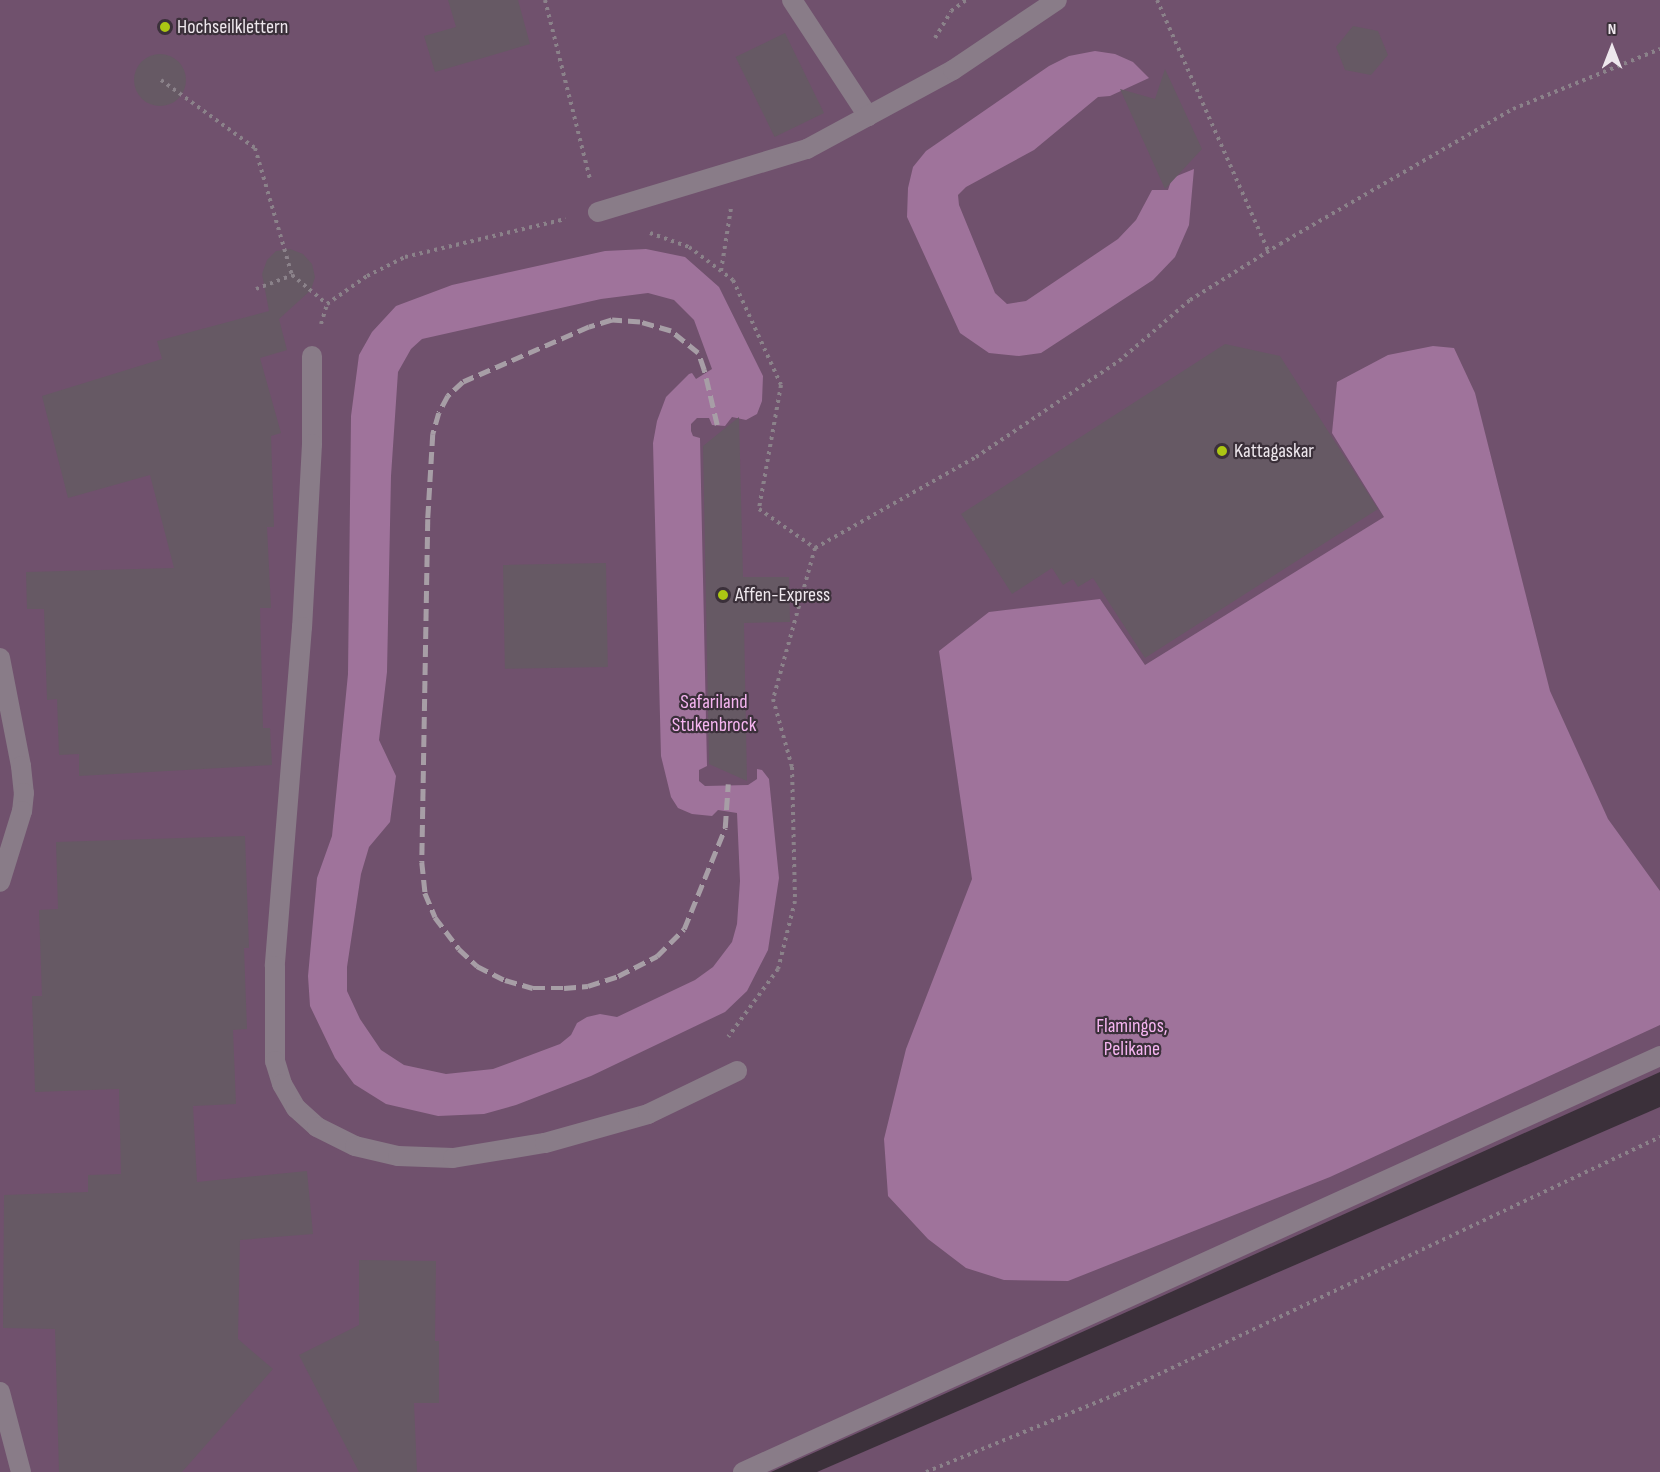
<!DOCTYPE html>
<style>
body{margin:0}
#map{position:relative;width:1660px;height:1472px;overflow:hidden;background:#3b303a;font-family:"Sofia Sans Condensed",sans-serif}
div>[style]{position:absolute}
.green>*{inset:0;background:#70516d}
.water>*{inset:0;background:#9f739b}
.building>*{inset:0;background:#665964;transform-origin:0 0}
.round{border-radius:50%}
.path>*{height:4px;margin-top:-2px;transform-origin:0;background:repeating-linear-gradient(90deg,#8b828a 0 3px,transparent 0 7.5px)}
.lane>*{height:20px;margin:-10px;padding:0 10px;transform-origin:10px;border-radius:10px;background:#897c88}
.rail>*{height:4.5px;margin-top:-2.25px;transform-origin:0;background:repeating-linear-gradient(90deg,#a79ea6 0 12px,transparent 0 18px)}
.dots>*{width:16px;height:16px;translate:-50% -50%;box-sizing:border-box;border:3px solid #3b303a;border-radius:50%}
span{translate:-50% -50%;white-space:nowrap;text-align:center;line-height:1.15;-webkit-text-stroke:4.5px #3b303a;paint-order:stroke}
.poi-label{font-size:20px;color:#eee7ed}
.left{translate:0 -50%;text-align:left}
.park-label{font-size:20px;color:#f6b5f1}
.north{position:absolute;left:1582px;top:18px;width:60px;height:60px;-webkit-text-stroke:4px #3b303a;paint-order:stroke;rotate:0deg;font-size:16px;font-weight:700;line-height:24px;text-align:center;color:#eee7ed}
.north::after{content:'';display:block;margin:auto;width:21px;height:27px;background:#eee7ed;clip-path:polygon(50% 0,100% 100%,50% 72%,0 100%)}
</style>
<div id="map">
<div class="green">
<div style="clip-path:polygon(0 0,1660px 0,1660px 1072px,771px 1472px,0 1472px)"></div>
<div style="clip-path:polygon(1660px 1107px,1660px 1472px,817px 1472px)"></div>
</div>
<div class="water">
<div style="clip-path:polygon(1095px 51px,1115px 54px,1133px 62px,1149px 78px,1110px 96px,1098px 97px,1034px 150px,966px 187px,958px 195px,959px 205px,995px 293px,1007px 304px,1026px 301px,1118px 239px,1136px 220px,1152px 190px,1168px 190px,1172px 178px,1194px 169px,1189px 225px,1175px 257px,1153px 280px,1041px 353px,1019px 356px,989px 353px,960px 333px,907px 217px,908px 188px,913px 167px,926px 151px,1049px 66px,1069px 56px)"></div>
<div style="clip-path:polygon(evenodd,646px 249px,685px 257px,719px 287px,763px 376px,762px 401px,757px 414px,746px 420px,732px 417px,725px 426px,712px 425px,709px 418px,697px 418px,691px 424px,691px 431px,693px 436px,700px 438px,707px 766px,699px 770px,699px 781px,705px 786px,748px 785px,757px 779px,757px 769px,762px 770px,769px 779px,779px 878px,768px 950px,747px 991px,725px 1012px,591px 1076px,516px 1105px,484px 1114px,438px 1116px,386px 1104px,354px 1084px,335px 1058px,310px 1006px,308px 976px,317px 878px,332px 836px,348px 674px,351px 416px,359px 355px,372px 332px,396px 306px,452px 285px,605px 251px,646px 249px,648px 293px,674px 300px,694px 320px,712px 369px,696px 379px,692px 373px,689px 374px,666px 397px,657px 421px,653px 443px,661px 756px,671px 797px,678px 808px,692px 814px,712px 816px,718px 810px,737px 813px,740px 881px,737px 924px,732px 942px,713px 967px,695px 980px,617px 1017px,600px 1014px,587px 1017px,577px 1023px,571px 1035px,560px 1044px,493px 1069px,446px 1074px,404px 1065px,381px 1050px,360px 1019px,347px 991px,347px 967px,361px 874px,369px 847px,390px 822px,396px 776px,379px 740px,387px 672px,391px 476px,398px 372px,411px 349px,422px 339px,601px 299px,648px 293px)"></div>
<div style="clip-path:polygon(1433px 346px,1454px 348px,1475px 393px,1550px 691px,1608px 819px,1660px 891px,1660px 1025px,1330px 1177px,1068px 1281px,1004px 1280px,966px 1268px,928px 1239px,888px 1196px,884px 1139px,906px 1049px,972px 879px,939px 651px,989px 612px,1100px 599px,1145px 665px,1384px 517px,1332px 433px,1337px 382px,1388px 355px)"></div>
</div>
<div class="building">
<div style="clip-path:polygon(448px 0,518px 0,530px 44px,435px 72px,424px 36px,456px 27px)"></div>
<div style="clip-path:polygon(1353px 26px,1378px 31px,1388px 55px,1371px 75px,1345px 70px,1336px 47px)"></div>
<div style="left:785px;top:33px;width:89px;height:55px;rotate:64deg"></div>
<div class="round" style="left:134px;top:54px;width:52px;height:52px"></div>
<div style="clip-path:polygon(1165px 69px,1202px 149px,1165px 189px,1120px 89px,1155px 99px)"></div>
<div style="clip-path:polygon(290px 249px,303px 254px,312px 264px,315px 277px,311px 290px,279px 319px,287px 350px,260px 358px,281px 433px,271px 436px,274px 527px,267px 527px,271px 608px,260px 608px,263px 728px,270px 728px,272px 765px,79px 776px,79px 754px,59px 755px,57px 699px,47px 700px,44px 609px,27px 609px,26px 572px,174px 568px,150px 475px,68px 498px,42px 396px,162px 359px,157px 341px,269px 311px,262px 274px,267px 260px,276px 251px)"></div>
<div style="clip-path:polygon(1225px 344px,1280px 356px,1378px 509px,1145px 658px,1093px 578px,1078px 587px,1073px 579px,1063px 585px,1052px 568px,1012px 594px,961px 514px)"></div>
<div style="clip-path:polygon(739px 417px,743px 577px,789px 577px,790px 622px,744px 623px,747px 781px,709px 764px,703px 446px)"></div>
<div style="left:606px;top:563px;width:104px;height:103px;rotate:89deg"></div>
<div style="clip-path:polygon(245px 836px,249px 948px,244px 948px,247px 1029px,233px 1030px,236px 1104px,193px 1106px,197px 1182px,307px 1171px,313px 1234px,240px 1240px,238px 1339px,273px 1369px,182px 1472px,59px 1472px,55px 1329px,3px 1328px,4px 1195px,88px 1192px,88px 1175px,121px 1174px,119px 1089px,35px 1092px,32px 996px,42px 996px,39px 910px,58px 909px,56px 842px)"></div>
<div style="clip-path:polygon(359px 1260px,436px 1261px,435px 1341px,439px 1341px,439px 1403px,414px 1403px,417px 1472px,359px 1472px,299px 1355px,359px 1325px)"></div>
</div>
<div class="path">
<div style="left:545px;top:0;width:185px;rotate:75.9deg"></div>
<div style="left:1157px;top:0;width:274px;rotate:66.1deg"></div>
<div style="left:935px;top:38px;width:31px;rotate:-59deg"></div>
<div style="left:951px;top:11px;width:19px;rotate:-36deg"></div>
<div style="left:161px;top:80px;width:116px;rotate:35.9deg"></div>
<div style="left:255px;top:148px;width:132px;rotate:73.8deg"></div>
<div style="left:292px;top:275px;width:45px;rotate:39.6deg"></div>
<div style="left:650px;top:233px;width:41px;rotate:19.7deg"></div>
<div style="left:689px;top:247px;width:55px;rotate:36.9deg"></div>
<div style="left:733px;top:280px;width:115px;rotate:65.4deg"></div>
<div style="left:781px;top:385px;width:126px;rotate:100.1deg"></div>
<div style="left:759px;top:509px;width:68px;rotate:34.9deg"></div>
<div style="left:815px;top:548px;width:157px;rotate:105.5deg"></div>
<div style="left:773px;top:699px;width:71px;rotate:74.4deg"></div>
<div style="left:792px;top:767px;width:134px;rotate:88.7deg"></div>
<div style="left:795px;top:901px;width:70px;rotate:104deg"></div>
<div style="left:778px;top:969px;width:84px;rotate:126.3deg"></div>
<div style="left:721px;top:271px;width:64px;rotate:-81deg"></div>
<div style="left:256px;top:289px;width:39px;rotate:-21deg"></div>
<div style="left:321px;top:324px;width:21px;rotate:-73deg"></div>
<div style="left:327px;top:304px;width:49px;rotate:-35deg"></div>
<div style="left:367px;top:276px;width:42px;rotate:-26.6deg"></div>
<div style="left:405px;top:257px;width:165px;rotate:-13.3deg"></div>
<div style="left:815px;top:548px;width:185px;rotate:-29.5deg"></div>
<div style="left:976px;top:457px;width:172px;rotate:-33.9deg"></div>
<div style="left:1119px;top:361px;width:94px;rotate:-40.7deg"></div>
<div style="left:1190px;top:300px;width:106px;rotate:-31.9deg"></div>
<div style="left:1280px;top:244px;width:269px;rotate:-30.1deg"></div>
<div style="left:1513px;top:109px;width:159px;rotate:-22.2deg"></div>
<div style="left:926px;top:1472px;width:206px;rotate:-22.2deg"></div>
<div style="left:1117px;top:1394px;width:601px;rotate:-25.33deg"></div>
</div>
<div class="lane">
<div style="left:792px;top:0;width:139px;rotate:56.8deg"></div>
<div style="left:598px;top:212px;width:218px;rotate:-16.8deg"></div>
<div style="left:807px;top:149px;width:166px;rotate:-28.4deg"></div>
<div style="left:953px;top:70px;width:125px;rotate:-33.9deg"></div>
<div style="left:312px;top:356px;width:88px;rotate:90deg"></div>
<div style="left:312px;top:444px;width:183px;rotate:93.1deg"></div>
<div style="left:302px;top:627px;width:340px;rotate:94.6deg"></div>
<div style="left:275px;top:966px;width:95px;rotate:90deg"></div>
<div style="left:275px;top:1061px;width:24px;rotate:73deg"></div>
<div style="left:282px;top:1084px;width:28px;rotate:60deg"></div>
<div style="left:296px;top:1108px;width:28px;rotate:42deg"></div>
<div style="left:317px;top:1127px;width:42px;rotate:26.6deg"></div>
<div style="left:355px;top:1146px;width:44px;rotate:13.1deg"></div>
<div style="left:398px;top:1156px;width:55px;rotate:2.1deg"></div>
<div style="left:453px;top:1158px;width:93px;rotate:-9.3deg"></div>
<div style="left:545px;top:1143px;width:107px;rotate:-15.7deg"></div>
<div style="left:648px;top:1114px;width:99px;rotate:-25.8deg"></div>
<div style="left:0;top:658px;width:110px;rotate:79deg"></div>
<div style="left:21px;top:766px;width:27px;rotate:84deg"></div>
<div style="left:24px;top:793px;width:18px;rotate:96deg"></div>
<div style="left:22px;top:811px;width:74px;rotate:107.2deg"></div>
<div style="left:0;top:1392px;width:83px;rotate:75.3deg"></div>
<div style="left:743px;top:1472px;width:1007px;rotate:-24.4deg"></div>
</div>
<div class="rail">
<div style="left:717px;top:425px;width:57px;rotate:-103.3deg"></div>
<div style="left:704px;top:370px;width:18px;rotate:-109deg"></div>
<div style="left:698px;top:353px;width:35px;rotate:-141deg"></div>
<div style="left:671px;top:331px;width:32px;rotate:-164deg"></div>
<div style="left:640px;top:322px;width:28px;rotate:-176deg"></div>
<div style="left:612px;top:320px;width:24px;rotate:163deg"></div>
<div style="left:589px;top:327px;width:137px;rotate:156.4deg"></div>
<div style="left:463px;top:382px;width:21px;rotate:137deg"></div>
<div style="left:448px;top:396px;width:19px;rotate:118deg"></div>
<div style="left:439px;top:413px;width:22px;rotate:106deg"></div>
<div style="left:433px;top:434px;width:85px;rotate:93.4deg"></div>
<div style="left:428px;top:519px;width:343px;rotate:91deg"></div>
<div style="left:422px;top:862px;width:31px;rotate:84deg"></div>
<div style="left:425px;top:893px;width:26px;rotate:67deg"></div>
<div style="left:435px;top:917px;width:40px;rotate:53deg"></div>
<div style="left:459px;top:949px;width:25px;rotate:43deg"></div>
<div style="left:477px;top:966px;width:31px;rotate:27deg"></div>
<div style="left:505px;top:980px;width:29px;rotate:16deg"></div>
<div style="left:533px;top:988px;width:31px"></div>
<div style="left:564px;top:988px;width:24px;rotate:-5deg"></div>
<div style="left:588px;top:986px;width:32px;rotate:-18deg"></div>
<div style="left:618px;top:976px;width:44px;rotate:-27.1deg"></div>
<div style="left:657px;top:956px;width:38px;rotate:-45deg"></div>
<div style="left:684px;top:929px;width:109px;rotate:-67.9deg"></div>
<div style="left:725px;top:828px;width:44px;rotate:-86.1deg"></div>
</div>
<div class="dots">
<div style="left:165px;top:27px;background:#acc613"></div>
<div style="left:1222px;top:451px;background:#acc613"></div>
<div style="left:723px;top:595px;background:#acc613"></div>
</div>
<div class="poi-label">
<span class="left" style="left:177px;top:27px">Hochseilklettern</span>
<span class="left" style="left:1234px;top:451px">Kattagaskar</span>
<span class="left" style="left:735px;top:595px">Affen-Express</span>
</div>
<div class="park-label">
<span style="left:714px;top:714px">Safariland<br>Stukenbrock</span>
<span style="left:1132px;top:1038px">Flamingos,<br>Pelikane</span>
</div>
<div class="north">N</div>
</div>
